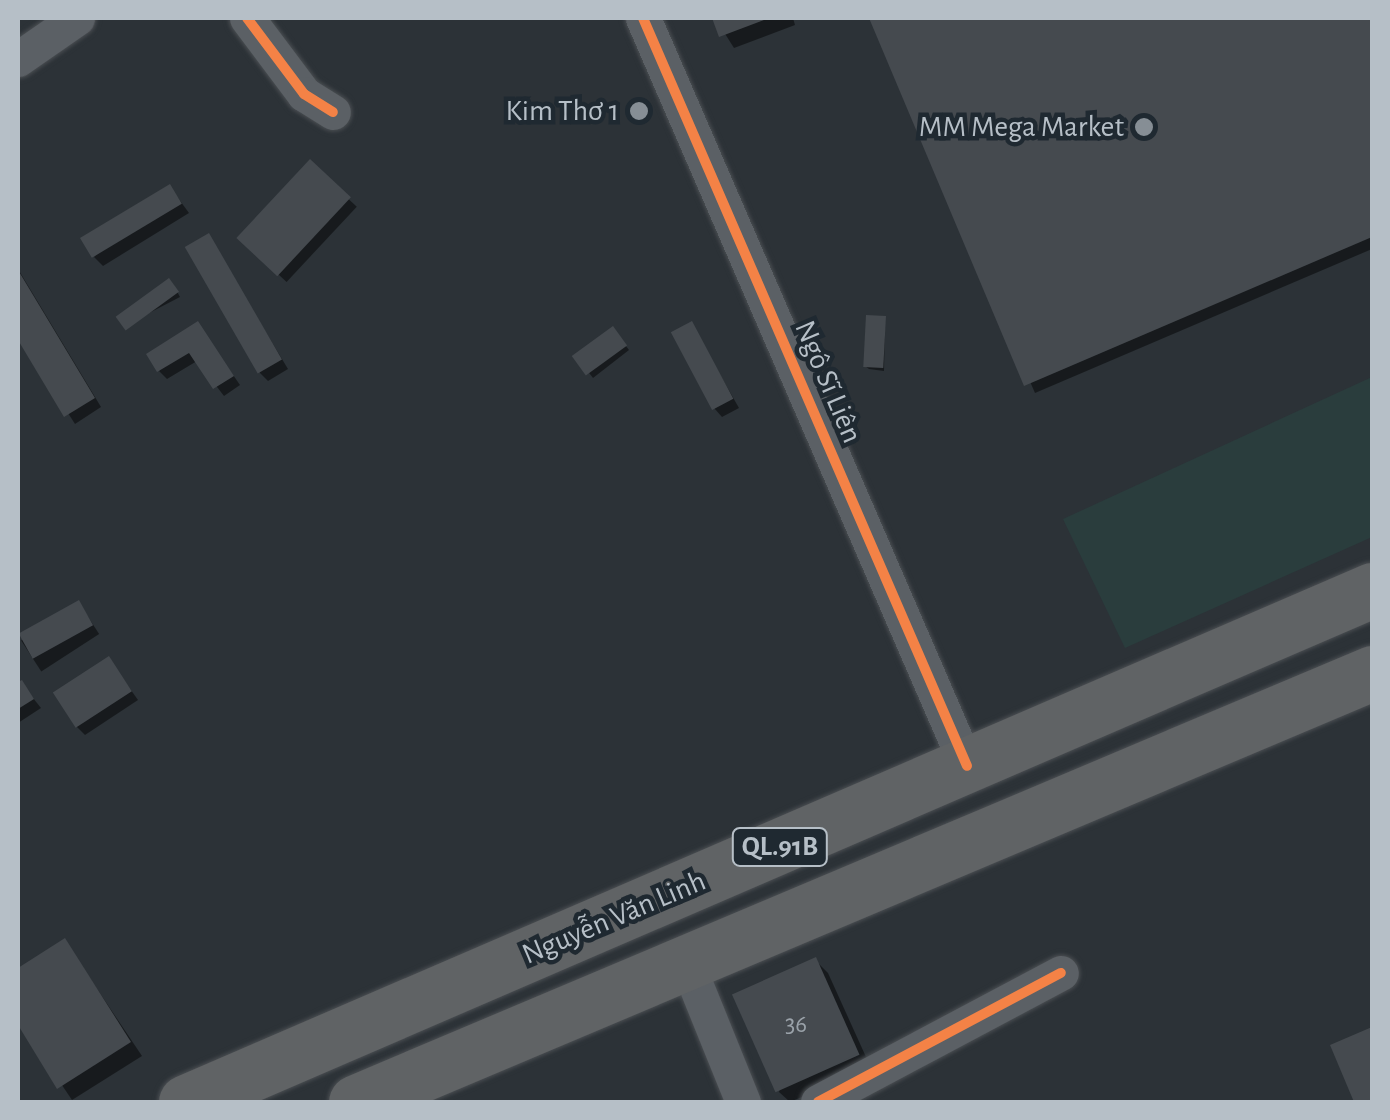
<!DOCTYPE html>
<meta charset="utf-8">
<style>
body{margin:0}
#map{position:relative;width:1390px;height:1120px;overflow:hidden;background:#2c3237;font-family:"Alegreya Sans",sans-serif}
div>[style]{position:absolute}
.green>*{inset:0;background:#2a3d3d}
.shadow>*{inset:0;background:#0007;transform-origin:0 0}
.building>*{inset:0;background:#454a4f;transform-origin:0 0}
.roads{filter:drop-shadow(0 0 2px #4a4e52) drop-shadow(0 0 2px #4a4e52)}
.street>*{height:35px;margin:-17.5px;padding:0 17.5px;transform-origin:17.5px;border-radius:17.5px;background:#5b6065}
.highway>*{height:55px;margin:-27.5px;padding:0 27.5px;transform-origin:27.5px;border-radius:27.5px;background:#606365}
.cycleway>*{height:10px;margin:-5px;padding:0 5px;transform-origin:5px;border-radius:5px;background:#f48246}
.dots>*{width:28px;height:28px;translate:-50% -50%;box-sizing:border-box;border:5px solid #1f2931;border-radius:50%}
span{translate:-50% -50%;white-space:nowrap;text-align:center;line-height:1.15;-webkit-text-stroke:9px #1f2931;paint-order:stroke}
.number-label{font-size:25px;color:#9aa2a9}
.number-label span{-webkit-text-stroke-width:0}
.shield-label span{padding:2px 8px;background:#1f2931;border:2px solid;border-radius:8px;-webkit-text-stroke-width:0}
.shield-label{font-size:28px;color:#b6bfc7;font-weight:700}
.poi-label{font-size:30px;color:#b6bfc7}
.right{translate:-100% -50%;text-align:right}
.street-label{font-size:30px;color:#b6bfc7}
.frame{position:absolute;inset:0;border:20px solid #b6bfc7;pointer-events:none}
</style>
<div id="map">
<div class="green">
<div style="clip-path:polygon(1372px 377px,1372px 537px,1125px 648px,1063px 519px)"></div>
</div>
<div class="shadow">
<div style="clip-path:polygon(715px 18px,793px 18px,795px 25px,734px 48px)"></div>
<div style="clip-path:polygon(872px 18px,1372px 18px,1372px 249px,1035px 393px)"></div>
<div style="left:310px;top:163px;width:64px;height:103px;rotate:43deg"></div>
<div style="clip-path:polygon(170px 187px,189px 213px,103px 266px,94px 257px)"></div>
<div style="clip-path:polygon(208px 236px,288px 369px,268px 381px,260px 373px)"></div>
<div style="clip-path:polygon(18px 269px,101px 407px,75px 424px,18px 335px)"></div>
<div style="clip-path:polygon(173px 284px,180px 297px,124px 326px)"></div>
<div style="clip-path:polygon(885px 319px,884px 371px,869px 369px,865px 366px)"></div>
<div style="clip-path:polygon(198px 324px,240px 385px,224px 396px,197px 361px,167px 379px,159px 371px)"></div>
<div style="clip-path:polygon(691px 324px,739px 408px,722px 417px,714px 408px)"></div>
<div style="clip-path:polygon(616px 333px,629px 350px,593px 378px,577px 357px)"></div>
<div style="left:79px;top:603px;width:37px;height:69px;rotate:57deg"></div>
<div style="clip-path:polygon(109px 659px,138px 700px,85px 735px,76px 726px)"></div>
<div style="clip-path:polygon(21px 683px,41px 708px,18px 723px,18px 685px)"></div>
<div style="clip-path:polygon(65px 941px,142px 1056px,72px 1100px,18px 1020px,18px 971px)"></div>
<div style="clip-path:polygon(815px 960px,828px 973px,871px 1068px,790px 1102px,779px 1092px)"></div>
</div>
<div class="building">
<div style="clip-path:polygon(712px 18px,769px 18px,719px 37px)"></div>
<div style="clip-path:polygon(869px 18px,1372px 18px,1372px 237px,1024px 386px)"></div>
<div style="left:310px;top:159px;width:56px;height:108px;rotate:43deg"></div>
<div style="left:170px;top:184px;width:23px;height:105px;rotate:59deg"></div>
<div style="left:209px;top:233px;width:146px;height:28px;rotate:60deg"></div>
<div style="clip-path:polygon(18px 270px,95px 398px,64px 417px,18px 340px)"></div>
<div style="left:169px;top:278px;width:17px;height:66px;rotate:54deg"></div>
<div style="left:866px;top:315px;width:20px;height:52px;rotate:3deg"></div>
<div style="clip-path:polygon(198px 321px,234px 376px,213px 389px,189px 353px,157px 372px,146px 354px)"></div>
<div style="left:692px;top:321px;width:88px;height:24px;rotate:62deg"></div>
<div style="left:613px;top:326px;width:24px;height:51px;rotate:54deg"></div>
<div style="left:79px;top:600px;width:29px;height:69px;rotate:61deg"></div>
<div style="left:109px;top:656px;width:42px;height:67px;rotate:57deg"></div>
<div style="clip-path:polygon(22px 680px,34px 699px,18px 709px,18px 682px)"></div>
<div style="clip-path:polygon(65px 938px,131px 1042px,57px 1089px,18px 1025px,18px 968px)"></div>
<div style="left:816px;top:957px;width:107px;height:92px;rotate:66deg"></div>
<div style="clip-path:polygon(1372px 1027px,1372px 1102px,1354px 1102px,1330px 1045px)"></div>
</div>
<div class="roads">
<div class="street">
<div style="left:247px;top:18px;width:95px;rotate:53.1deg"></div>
<div style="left:304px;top:94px;width:34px;rotate:32deg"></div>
<div style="left:643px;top:18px;width:815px;rotate:66.58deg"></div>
<div style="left:18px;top:59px;width:72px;rotate:-34.8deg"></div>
<div style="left:688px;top:966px;width:147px;rotate:68deg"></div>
<div style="left:818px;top:1102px;width:275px;rotate:-28deg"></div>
</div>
<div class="highway">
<div style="left:186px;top:1102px;width:1292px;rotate:-23.35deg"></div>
<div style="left:356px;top:1102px;width:1103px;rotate:-22.89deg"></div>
</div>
</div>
<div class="cycleway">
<div style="left:247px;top:18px;width:95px;rotate:53.1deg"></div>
<div style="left:304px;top:94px;width:34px;rotate:32deg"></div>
<div style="left:643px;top:18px;width:815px;rotate:66.58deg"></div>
<div style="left:818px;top:1102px;width:275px;rotate:-28deg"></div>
</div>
<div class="dots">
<div style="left:639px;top:111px;background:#868e95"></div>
<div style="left:1144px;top:127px;background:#868e95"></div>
</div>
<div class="number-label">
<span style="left:796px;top:1025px">36</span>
</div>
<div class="shield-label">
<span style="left:780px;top:847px">QL.91B</span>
</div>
<div class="poi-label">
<span class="right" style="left:619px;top:111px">Kim Thơ 1</span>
<span class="right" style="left:1124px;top:127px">MM Mega Market</span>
</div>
<div class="street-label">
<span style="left:828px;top:382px;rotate:67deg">Ngô Sĩ Liên</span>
<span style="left:614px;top:918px;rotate:-23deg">Nguyễn Văn Linh</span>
</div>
<div class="frame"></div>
</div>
